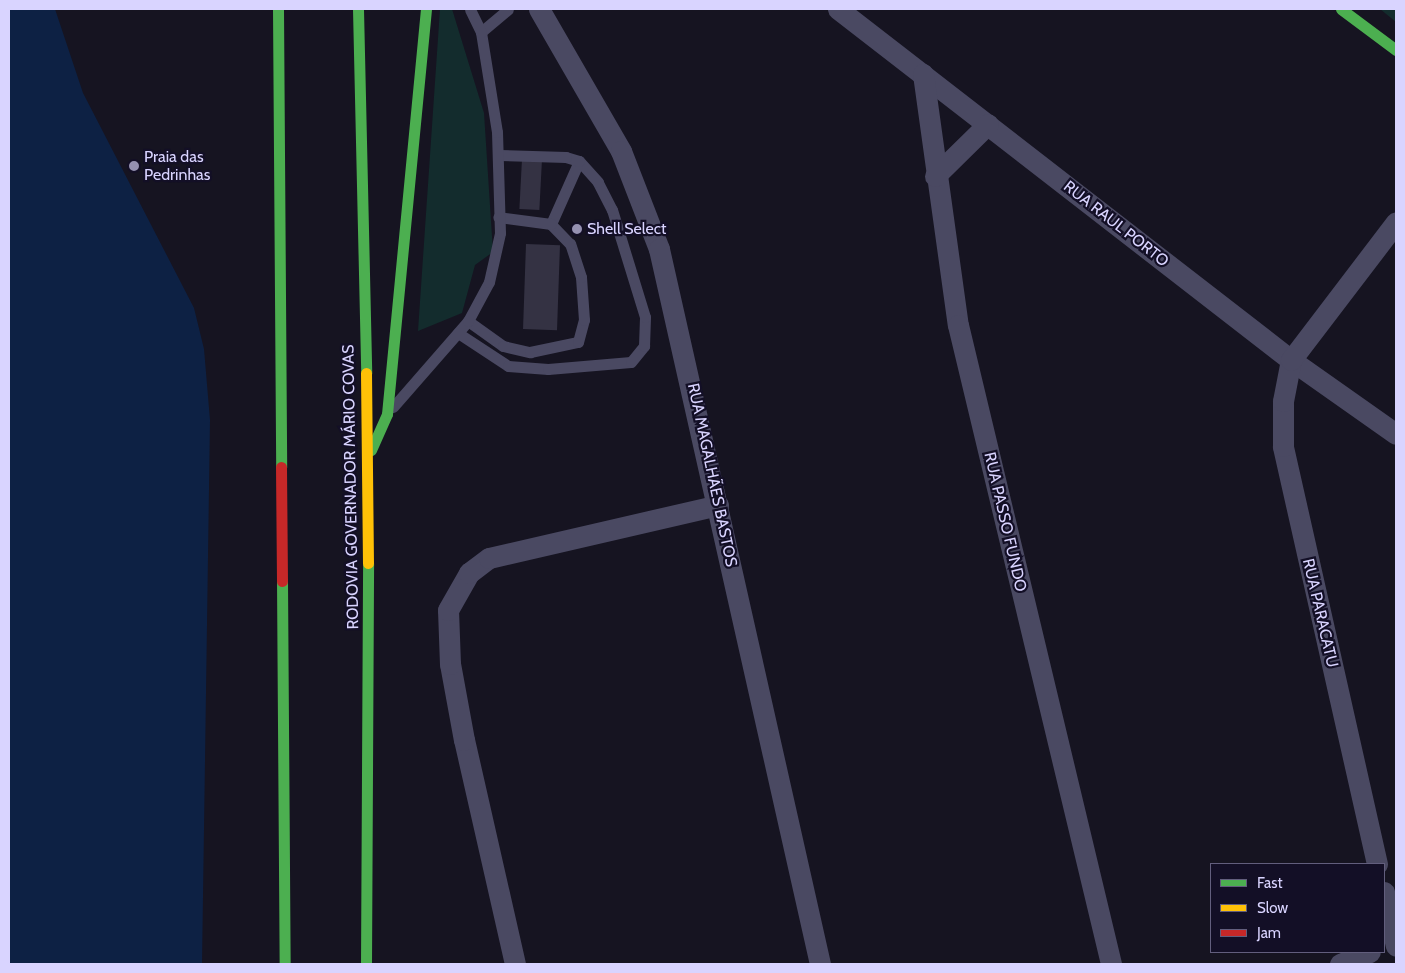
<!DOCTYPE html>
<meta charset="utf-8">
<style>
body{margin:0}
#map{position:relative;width:1405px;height:973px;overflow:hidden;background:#161421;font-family:Cabin,sans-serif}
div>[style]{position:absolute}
.green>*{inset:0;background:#132c2d}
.water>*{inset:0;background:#0d2144}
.building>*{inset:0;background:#343243;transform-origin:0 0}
.lane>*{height:11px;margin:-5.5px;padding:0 5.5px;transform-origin:5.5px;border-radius:5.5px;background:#4a4962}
.street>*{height:21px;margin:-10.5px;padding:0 10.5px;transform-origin:10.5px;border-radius:10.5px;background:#4a4962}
.fast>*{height:11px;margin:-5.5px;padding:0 5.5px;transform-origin:5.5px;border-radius:5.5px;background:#4caf50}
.slow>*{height:11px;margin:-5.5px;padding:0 5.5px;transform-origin:5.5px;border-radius:5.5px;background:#ffc107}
.jam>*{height:11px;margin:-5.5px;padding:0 5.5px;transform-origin:5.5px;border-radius:5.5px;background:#c62828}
.dots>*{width:14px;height:14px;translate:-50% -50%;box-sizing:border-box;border:2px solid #130f26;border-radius:50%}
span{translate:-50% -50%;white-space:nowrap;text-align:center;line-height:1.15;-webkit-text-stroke:4.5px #130f26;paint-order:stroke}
.poi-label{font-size:16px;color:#d9d4ff}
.left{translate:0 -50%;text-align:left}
.street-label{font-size:16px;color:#d9d4ff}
.frame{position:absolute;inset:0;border:10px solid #d9d4ff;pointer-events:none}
.legend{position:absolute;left:1210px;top:863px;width:175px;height:90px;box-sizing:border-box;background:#130f26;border:1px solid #625e7d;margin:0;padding:6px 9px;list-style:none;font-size:15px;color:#d9d4ff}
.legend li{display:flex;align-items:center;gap:10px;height:25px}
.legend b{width:25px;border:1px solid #625e7d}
</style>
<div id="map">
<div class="green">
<div style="clip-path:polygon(440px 9px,452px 9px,484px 113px,493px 252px,475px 265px,462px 313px,418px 331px)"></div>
<div style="clip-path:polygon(1380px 9px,1396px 9px,1396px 22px)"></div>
</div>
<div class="water">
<div style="clip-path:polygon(9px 9px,55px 9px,83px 93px,194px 308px,204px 349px,210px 420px,202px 964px,9px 964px)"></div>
</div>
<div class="building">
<div style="left:522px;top:159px;width:20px;height:50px;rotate:3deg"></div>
<div style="left:526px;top:244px;width:34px;height:85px;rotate:2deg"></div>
</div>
<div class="lane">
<div style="left:481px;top:32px;width:35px;rotate:-40deg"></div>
<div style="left:551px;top:224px;width:69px;rotate:-66deg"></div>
<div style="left:468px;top:321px;width:43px;rotate:35.5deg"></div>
<div style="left:503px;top:346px;width:28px;rotate:13deg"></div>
<div style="left:530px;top:352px;width:49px;rotate:-11.8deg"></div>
<div style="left:578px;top:342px;width:23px;rotate:-75deg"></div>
<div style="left:584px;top:320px;width:43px;rotate:-94deg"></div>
<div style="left:581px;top:277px;width:35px;rotate:-108deg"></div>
<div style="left:570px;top:244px;width:28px;rotate:-134deg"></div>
<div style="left:551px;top:224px;width:53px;rotate:-172.5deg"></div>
<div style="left:458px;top:333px;width:60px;rotate:33.4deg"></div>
<div style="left:508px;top:366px;width:40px;rotate:4.3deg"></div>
<div style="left:548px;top:369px;width:83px;rotate:-4.8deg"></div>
<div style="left:631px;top:362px;width:21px;rotate:-51deg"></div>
<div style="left:644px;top:346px;width:29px;rotate:-88deg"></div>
<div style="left:645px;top:317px;width:112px;rotate:-107.1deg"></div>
<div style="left:612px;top:210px;width:31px;rotate:-117deg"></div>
<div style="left:598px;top:182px;width:28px;rotate:-132deg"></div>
<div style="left:579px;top:161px;width:14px;rotate:-163deg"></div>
<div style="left:566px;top:157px;width:67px;rotate:-178.3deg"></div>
<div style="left:393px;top:407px;width:114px;rotate:-48.9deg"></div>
<div style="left:468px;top:321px;width:44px;rotate:-61.7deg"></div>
<div style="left:489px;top:282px;width:50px;rotate:-77.3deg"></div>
<div style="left:500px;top:233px;width:101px;rotate:-91.7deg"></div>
<div style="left:497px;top:132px;width:101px;rotate:-99.1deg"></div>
<div style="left:481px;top:32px;width:25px;rotate:-116deg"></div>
</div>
<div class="street">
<div style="left:539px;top:9px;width:164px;rotate:60deg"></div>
<div style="left:621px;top:151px;width:105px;rotate:68.8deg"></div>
<div style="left:659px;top:249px;width:733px;rotate:77.31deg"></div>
<div style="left:838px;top:9px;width:573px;rotate:37.77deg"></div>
<div style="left:1291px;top:360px;width:128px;rotate:35.2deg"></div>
<div style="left:923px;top:74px;width:253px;rotate:82.1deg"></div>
<div style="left:958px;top:325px;width:657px;rotate:76.53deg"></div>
<div style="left:935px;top:176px;width:74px;rotate:-44.5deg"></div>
<div style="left:1377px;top:864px;width:428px;rotate:-102.7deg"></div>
<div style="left:1283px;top:446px;width:45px;rotate:-90deg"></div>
<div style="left:1283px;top:401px;width:42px;rotate:-79deg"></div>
<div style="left:1291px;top:360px;width:173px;rotate:-52.7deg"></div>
<div style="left:1384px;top:892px;width:55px;rotate:77.5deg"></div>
<div style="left:515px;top:964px;width:230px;rotate:-102.8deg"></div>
<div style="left:464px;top:740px;width:77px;rotate:-100.4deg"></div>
<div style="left:450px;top:664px;width:54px;rotate:-92.1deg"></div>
<div style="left:448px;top:610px;width:43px;rotate:-60.4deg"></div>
<div style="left:469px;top:573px;width:25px;rotate:-37deg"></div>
<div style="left:489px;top:558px;width:235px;rotate:-13deg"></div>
<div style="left:1340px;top:964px;width:32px;rotate:-22deg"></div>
</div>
<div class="fast">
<div style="left:278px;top:9px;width:458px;rotate:89.6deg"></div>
<div style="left:358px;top:9px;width:364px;rotate:88.7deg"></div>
<div style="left:1341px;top:9px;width:69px;rotate:36.7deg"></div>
<div style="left:371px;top:450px;width:39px;rotate:-66deg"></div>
<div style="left:387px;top:414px;width:407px;rotate:-84.5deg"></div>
<div style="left:282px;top:581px;width:383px;rotate:89.6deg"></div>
<div style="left:366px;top:964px;width:401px;rotate:-89.7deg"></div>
</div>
<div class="slow">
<div style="left:366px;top:373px;width:190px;rotate:89.4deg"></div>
</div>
<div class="jam">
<div style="left:281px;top:467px;width:114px;rotate:89.5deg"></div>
</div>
<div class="dots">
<div style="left:134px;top:166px;background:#9591b1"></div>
<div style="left:577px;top:229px;background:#9591b1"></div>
</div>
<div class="poi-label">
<span class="left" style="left:144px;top:166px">Praia das<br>Pedrinhas</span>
<span class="left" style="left:587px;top:229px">Shell Select</span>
</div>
<div class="street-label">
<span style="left:1116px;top:224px;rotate:38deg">RUA RAUL PORTO</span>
<span style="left:712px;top:475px;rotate:78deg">RUA MAGALHÃES BASTOS</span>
<span style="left:351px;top:487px;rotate:-91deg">RODOVIA GOVERNADOR MÁRIO COVAS</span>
<span style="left:1005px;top:522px;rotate:77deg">RUA PASSO FUNDO</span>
<span style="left:1320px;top:613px;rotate:77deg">RUA PARACATU</span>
</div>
<div class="frame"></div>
<ul class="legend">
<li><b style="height:6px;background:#4caf50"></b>Fast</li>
<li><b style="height:6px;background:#ffc107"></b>Slow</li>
<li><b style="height:6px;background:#c62828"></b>Jam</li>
</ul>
</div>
